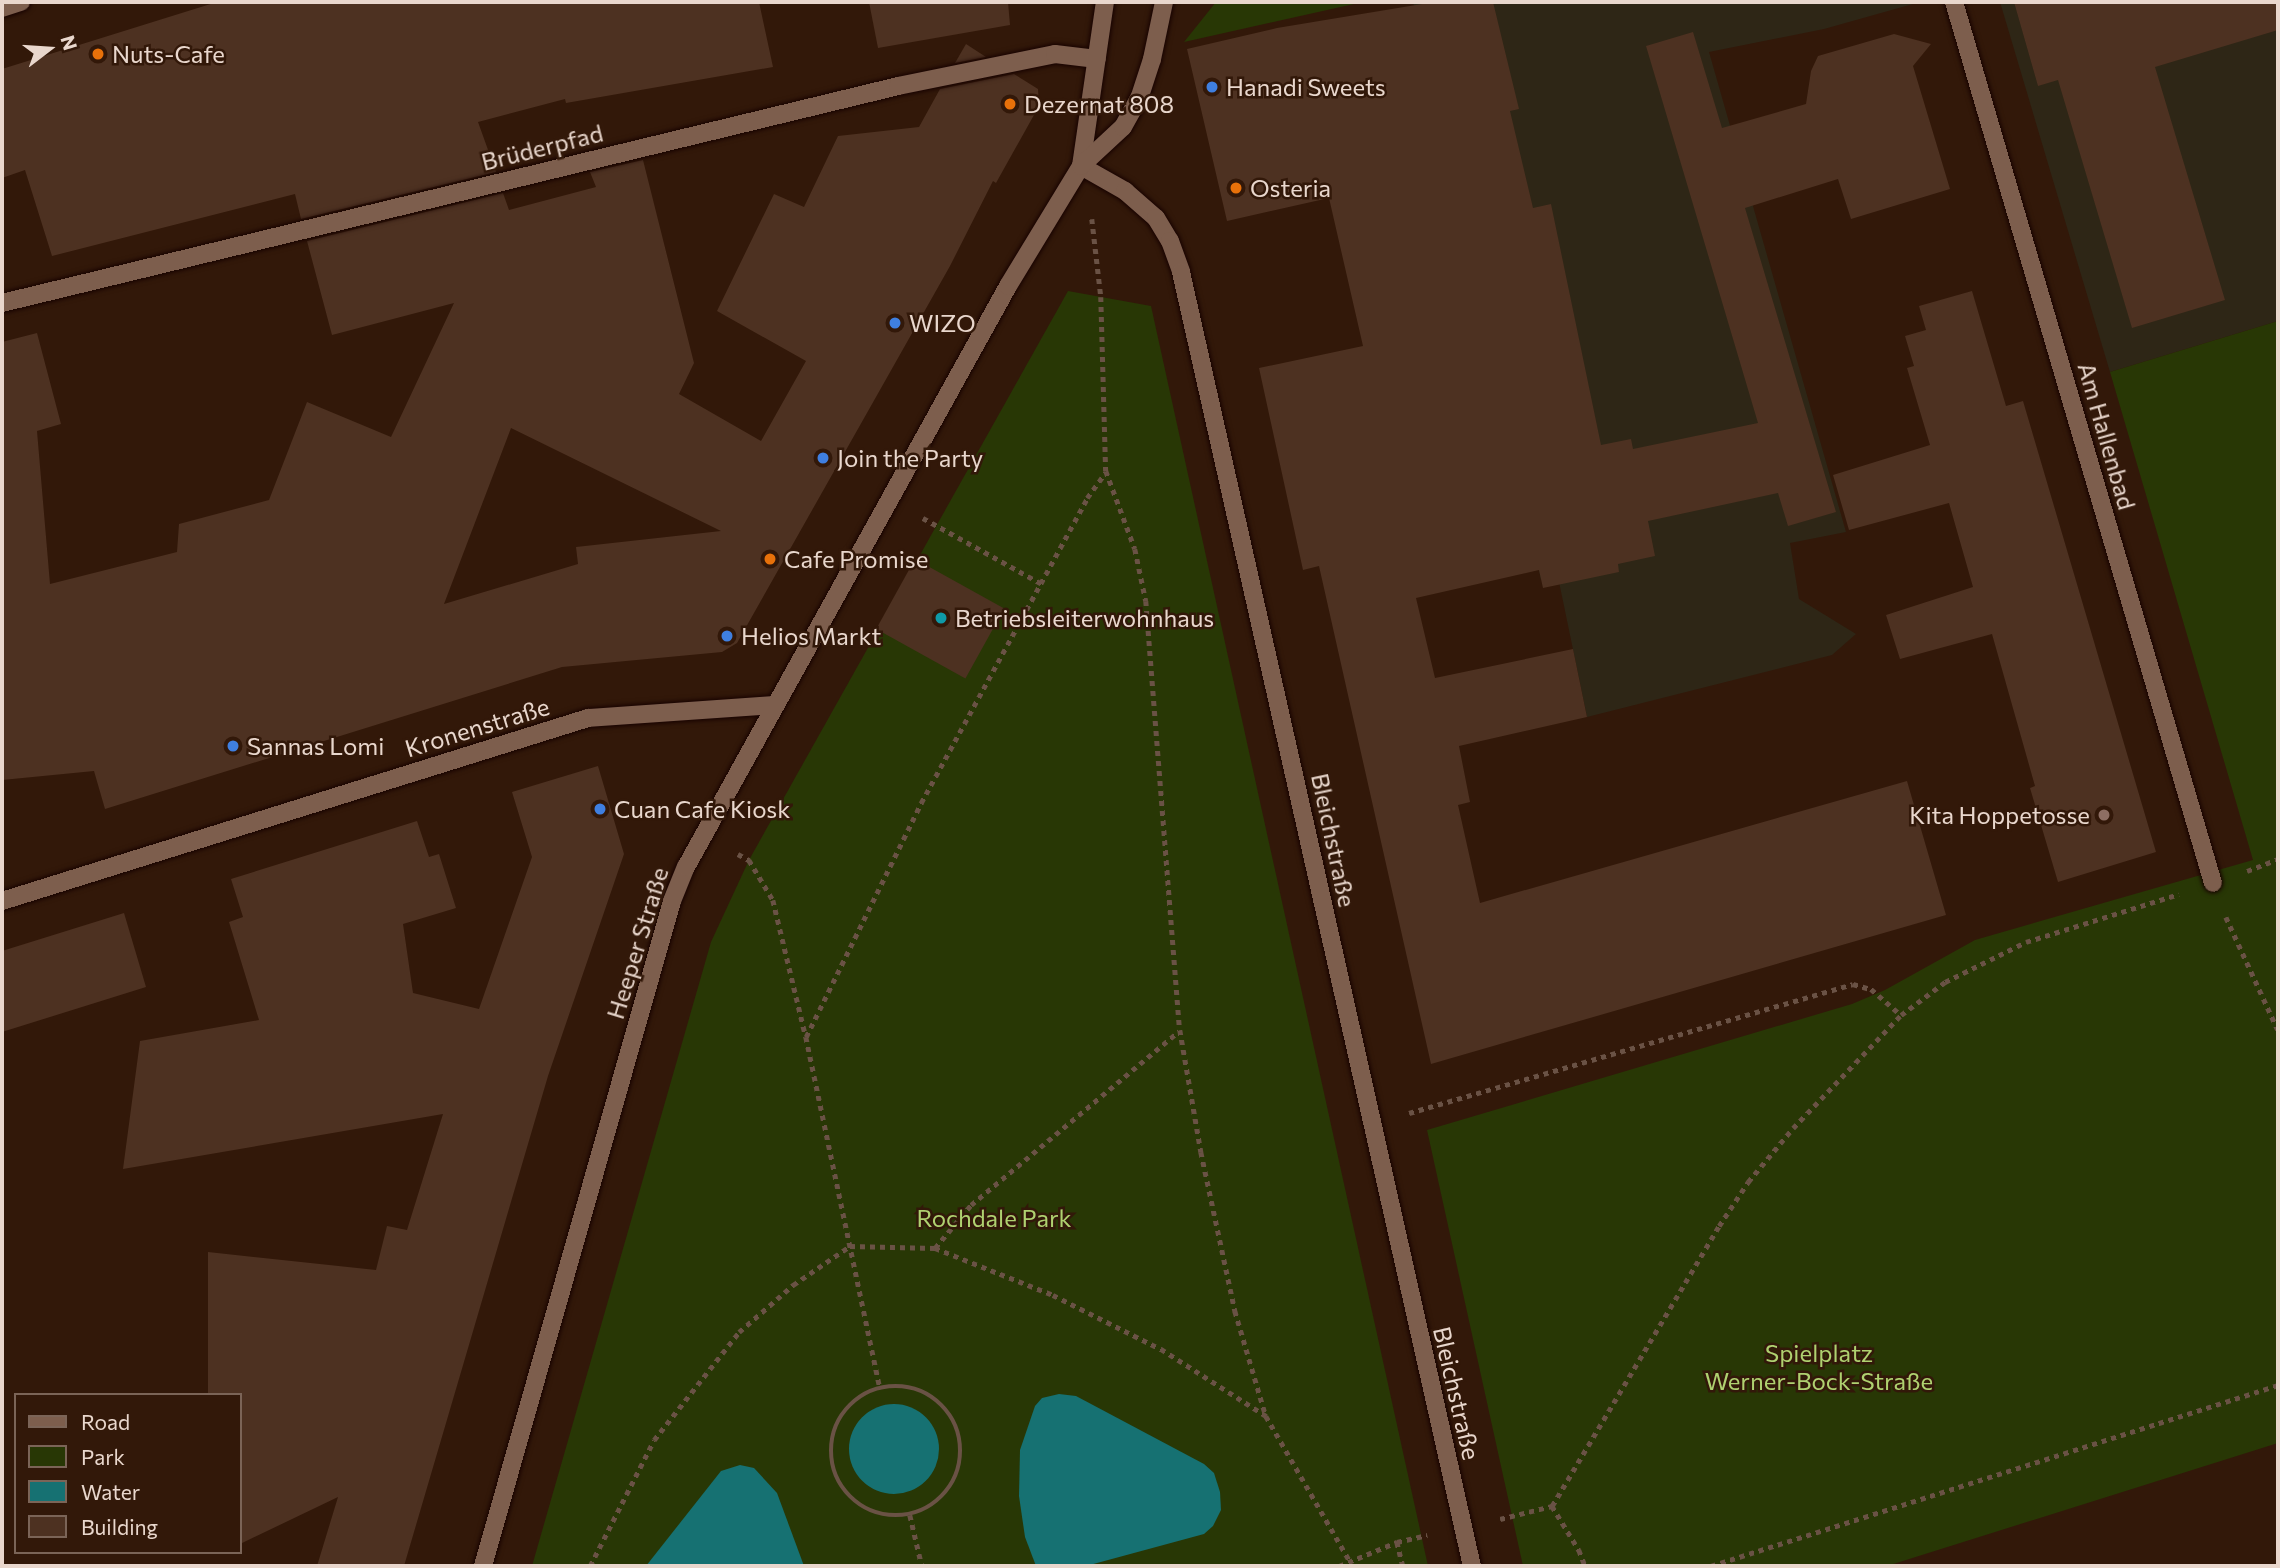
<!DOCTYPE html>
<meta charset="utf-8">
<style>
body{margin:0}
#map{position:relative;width:2280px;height:1568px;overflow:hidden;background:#321809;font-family:Commissioner,sans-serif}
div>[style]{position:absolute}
.commercial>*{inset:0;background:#2e2616}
.green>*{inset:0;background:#283705}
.water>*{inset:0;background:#167172}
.round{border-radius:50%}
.building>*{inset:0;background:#4d3121;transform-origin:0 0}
.path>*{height:4.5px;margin-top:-2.25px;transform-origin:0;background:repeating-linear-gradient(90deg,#6a5245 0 5px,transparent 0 10px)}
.path>.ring{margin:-2.25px;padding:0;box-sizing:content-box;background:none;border:4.5px solid #6a5245;border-radius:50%}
.roads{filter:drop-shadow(0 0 2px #180300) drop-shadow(0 0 2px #180300)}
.service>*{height:18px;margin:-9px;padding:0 9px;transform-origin:9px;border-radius:9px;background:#7d5e4d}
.minor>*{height:18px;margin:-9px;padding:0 9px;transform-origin:9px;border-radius:9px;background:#7d5e4d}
.dots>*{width:19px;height:19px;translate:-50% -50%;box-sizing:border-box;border:4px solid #321809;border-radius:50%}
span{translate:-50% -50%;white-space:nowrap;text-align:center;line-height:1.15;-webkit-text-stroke:5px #321809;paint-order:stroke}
.poi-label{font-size:24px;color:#e9d7cd}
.left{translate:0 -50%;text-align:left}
.right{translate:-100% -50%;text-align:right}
.street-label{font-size:24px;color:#e9d7cd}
.park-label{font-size:24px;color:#afd170}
.frame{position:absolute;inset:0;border:4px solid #e9d7cd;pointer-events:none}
.legend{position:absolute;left:14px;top:1393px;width:228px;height:161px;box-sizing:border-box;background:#321809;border:2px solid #7b6457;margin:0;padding:9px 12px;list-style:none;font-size:21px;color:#e9d7cd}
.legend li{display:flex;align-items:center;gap:14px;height:35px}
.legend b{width:35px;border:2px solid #7b6457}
.north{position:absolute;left:14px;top:14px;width:70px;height:70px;-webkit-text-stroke:5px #321809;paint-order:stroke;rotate:73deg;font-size:19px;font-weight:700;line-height:28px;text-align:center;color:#e9d7cd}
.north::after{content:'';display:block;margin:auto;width:24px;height:32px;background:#e9d7cd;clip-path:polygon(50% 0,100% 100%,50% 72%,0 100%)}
</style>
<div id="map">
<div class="commercial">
<div style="clip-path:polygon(1413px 2px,1920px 2px,1824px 29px,1709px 52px,1846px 532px,1790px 543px,1799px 599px,1856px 634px,1832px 655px,1587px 717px,1558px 577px,1541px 580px,1466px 222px)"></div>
<div style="clip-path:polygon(2000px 2px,2278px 2px,2278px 321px,2110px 372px)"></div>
</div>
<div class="green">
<div style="clip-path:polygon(1216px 2px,1363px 2px,1184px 42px)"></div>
<div style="clip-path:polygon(1068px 291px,1151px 306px,1428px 1566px,532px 1566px,711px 942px,749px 860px)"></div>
<div style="clip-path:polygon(2278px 321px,2278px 1443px,1887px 1566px,1523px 1566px,1427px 1130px,1852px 1004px,1885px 990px,1975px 940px,2253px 860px,2110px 372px)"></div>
</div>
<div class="water">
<div style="clip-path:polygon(1059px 1394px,1076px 1396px,1204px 1464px,1214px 1473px,1220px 1492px,1221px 1510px,1213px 1526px,1204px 1534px,1086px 1566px,1036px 1566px,1025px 1537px,1019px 1496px,1020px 1450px,1035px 1406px,1042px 1398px)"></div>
<div class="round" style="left:849px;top:1404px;width:90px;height:90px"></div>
<div style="clip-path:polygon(740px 1465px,754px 1468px,777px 1493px,804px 1566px,646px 1566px,721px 1471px)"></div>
</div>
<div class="building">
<div style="clip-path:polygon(217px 2px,759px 2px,773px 67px,566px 103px,565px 99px,478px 122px,496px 172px,301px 219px,295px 194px,52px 256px,25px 170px,2px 178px,2px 69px)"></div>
<div style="clip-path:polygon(869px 2px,1008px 2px,1010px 25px,878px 48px)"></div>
<div style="clip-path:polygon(1434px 2px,1493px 2px,1519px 109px,1510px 111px,1533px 208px,1551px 204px,1601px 445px,1631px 439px,1633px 449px,1758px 423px,1646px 46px,1693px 32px,1722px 128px,1806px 104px,1811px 71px,1818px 56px,1894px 34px,1931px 44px,1913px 66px,1950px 189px,1851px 219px,1838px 179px,1745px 208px,1836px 512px,1788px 526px,1778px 493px,1648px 521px,1655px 556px,1618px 564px,1619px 572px,1543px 588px,1539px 570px,1416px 598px,1435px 678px,1573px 649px,1587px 717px,1459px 746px,1470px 802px,1458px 805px,1480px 903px,1907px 781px,1946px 915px,1431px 1064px,1319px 566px,1303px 570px,1259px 368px,1363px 346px,1329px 198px,1227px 221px,1187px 49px,1277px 28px)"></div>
<div style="clip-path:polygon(2014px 2px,2278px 2px,2278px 30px,2155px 67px,2225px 300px,2132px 328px,2058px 80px,2038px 86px)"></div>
<div style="clip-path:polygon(966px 44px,986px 57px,955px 63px)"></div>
<div style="clip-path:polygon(evenodd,1014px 74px,1038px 89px,1039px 106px,996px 183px,993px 181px,950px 266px,737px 643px,722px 652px,562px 667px,105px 809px,94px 771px,2px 780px,2px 342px,37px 333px,61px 424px,37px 431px,50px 584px,177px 552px,179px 524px,269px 500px,307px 402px,391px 437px,454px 303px,332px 335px,307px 241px,503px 193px,509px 210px,596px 187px,590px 172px,643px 160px,694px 363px,679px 394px,761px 441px,806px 361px,717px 311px,774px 194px,804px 207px,838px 136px,919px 127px,940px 89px,1014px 74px,511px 428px,721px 531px,576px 547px,578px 564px,444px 604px,511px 428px)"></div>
<div style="clip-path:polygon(1972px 291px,2006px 406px,2023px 401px,2156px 852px,2058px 882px,2030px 788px,2035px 786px,1992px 634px,1900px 659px,1886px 615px,1973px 587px,1949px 503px,1849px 530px,1833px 475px,1930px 445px,1907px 368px,1914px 366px,1905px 336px,1926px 330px,1919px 306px)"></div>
<div style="left:915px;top:559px;width:102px;height:80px;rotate:29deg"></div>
<div style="clip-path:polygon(598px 766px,624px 854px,548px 1076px,404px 1566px,317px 1566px,338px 1497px,240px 1544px,240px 1395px,208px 1395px,208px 1252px,376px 1270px,387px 1226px,407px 1230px,443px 1114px,123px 1169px,140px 1041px,259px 1020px,229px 922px,243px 917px,231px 879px,417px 821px,429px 857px,439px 854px,456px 908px,403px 924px,413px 993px,479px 1009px,532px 857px,512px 792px)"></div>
<div style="clip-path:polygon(124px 913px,146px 987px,2px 1032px,2px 951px)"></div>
</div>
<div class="path">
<div style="left:1092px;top:219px;width:79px;rotate:83.4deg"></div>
<div style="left:1101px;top:297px;width:174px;rotate:88.4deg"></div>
<div style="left:1106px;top:471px;width:83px;rotate:69.6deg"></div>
<div style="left:1135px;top:549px;width:53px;rotate:78.1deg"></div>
<div style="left:1146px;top:601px;width:430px;rotate:85.5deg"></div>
<div style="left:1180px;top:1030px;width:124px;rotate:80.2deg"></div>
<div style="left:1201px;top:1152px;width:163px;rotate:77.9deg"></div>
<div style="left:1235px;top:1311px;width:109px;rotate:73.6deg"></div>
<div style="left:1266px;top:1416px;width:170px;rotate:60deg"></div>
<div style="left:923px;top:518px;width:136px;rotate:29deg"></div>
<div style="left:738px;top:854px;width:13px;rotate:29deg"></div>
<div style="left:749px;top:860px;width:47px;rotate:59deg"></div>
<div style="left:773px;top:900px;width:141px;rotate:76.5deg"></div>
<div style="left:806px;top:1037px;width:358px;rotate:78.1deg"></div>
<div style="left:2247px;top:871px;width:33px;rotate:-21deg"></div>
<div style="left:2226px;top:917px;width:124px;rotate:65.3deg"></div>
<div style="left:806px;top:1037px;width:261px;rotate:-63.8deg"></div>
<div style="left:921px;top:803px;width:347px;rotate:-61.4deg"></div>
<div style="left:1087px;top:498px;width:32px;rotate:-54deg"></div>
<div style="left:1409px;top:1113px;width:462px;rotate:-16.2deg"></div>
<div style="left:1853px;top:984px;width:19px;rotate:16deg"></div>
<div style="left:1871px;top:989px;width:40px;rotate:41deg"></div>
<div style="left:935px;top:1248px;width:56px;rotate:-50.1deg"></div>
<div style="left:971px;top:1205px;width:271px;rotate:-39.9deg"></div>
<div class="ring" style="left:831px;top:1386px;width:125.5px;height:125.5px"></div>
<div style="left:1552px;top:1506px;width:52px;rotate:58.5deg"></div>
<div style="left:1579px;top:1550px;width:17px;rotate:69deg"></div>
<div style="left:910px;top:1515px;width:52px;rotate:76.8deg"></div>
<div style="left:1500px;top:1519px;width:54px;rotate:-14deg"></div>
<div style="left:1552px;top:1506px;width:326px;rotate:-59.2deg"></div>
<div style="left:1719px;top:1226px;width:53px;rotate:-56.6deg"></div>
<div style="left:1748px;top:1182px;width:70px;rotate:-50.2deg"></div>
<div style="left:1793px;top:1128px;width:156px;rotate:-46.3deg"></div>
<div style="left:1901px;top:1015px;width:55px;rotate:-36.9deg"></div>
<div style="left:1945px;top:982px;width:90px;rotate:-26.3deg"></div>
<div style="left:2026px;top:942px;width:160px;rotate:-17.4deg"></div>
<div style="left:1397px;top:1542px;width:25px;rotate:76deg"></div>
<div style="left:590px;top:1566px;width:141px;rotate:-63.1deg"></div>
<div style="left:654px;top:1440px;width:137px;rotate:-51.8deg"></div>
<div style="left:739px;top:1332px;width:72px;rotate:-41deg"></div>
<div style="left:793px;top:1285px;width:69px;rotate:-34.4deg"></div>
<div style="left:850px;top:1246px;width:85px;rotate:1.3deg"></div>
<div style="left:935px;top:1248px;width:127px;rotate:21.7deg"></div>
<div style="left:1053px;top:1295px;width:121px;rotate:26.6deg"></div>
<div style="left:1161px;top:1349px;width:125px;rotate:32.5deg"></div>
<div style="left:1339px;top:1566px;width:63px;rotate:-22.5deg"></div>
<div style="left:1397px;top:1542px;width:31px;rotate:-13deg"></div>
<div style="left:1711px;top:1566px;width:595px;rotate:-17.7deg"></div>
</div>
<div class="roads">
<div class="service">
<div style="left:2px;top:303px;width:922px;rotate:-13.61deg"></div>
<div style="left:898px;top:86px;width:160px;rotate:-11.5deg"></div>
<div style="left:1055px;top:54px;width:42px;rotate:6.8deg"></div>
</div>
<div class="minor">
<div style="left:1954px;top:2px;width:918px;rotate:73.62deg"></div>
<div style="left:2px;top:8px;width:20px;rotate:-18deg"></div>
<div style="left:1081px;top:166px;width:51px;rotate:29.6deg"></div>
<div style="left:1125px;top:191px;width:41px;rotate:41.1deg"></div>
<div style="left:1156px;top:218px;width:27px;rotate:59deg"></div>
<div style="left:1170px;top:241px;width:33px;rotate:70deg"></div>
<div style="left:1181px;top:272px;width:1326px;rotate:77.33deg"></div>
<div style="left:1081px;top:166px;width:166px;rotate:-81.7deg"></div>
<div style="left:2px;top:901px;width:614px;rotate:-17.34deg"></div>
<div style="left:588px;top:718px;width:185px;rotate:-4deg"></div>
<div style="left:483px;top:1566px;width:691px;rotate:-74.13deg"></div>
<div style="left:672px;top:901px;width:37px;rotate:-68deg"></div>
<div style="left:686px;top:867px;width:664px;rotate:-61deg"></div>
<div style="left:1008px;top:286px;width:140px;rotate:-58.7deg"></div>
<div style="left:1081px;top:166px;width:57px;rotate:-42.9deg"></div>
<div style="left:1123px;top:127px;width:35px;rotate:-61deg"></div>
<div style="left:1140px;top:96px;width:39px;rotate:-72deg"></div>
<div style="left:1152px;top:59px;width:58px;rotate:-78.1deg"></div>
</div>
</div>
<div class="dots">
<div style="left:98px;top:54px;background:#e8710a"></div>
<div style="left:1212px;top:87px;background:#3f7fe0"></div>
<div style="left:1010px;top:104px;background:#e8710a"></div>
<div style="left:1236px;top:188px;background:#e8710a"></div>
<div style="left:895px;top:323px;background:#3f7fe0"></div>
<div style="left:823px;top:458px;background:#3f7fe0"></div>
<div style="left:770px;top:559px;background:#e8710a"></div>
<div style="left:941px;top:618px;background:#0f9aa8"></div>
<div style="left:727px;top:636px;background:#3f7fe0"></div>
<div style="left:233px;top:746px;background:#3f7fe0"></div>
<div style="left:600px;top:809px;background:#3f7fe0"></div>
<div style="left:2104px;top:815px;background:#8d6e63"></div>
</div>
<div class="poi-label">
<span class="left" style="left:112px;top:54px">Nuts-Cafe</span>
<span class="left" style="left:1226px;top:87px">Hanadi Sweets</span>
<span class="left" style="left:1024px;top:104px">Dezernat 808</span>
<span class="left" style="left:1250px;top:188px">Osteria</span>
<span class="left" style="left:909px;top:323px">WIZO</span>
<span class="left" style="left:837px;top:458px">Join the Party</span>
<span class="left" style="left:784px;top:559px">Cafe Promise</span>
<span class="left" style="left:955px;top:618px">Betriebsleiterwohnhaus</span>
<span class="left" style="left:741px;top:636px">Helios Markt</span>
<span class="left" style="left:247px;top:746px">Sannas Lomi</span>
<span class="left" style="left:614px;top:809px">Cuan Cafe Kiosk</span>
<span class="right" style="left:2090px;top:815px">Kita Hoppetosse</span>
</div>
<div class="street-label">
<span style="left:542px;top:147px;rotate:-14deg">Brüderpfad</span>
<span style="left:2107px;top:436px;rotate:74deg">Am Hallenbad</span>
<span style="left:477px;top:727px;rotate:-17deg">Kronenstraße</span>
<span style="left:1334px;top:840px;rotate:78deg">Bleichstraße</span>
<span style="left:637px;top:943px;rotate:-73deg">Heeper Straße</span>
<span style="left:1457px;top:1393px;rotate:77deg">Bleichstraße</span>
</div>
<div class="park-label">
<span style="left:994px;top:1218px">Rochdale Park</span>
<span style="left:1819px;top:1367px">Spielplatz<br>Werner-Bock-Straße</span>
</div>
<div class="frame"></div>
<ul class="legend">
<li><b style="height:9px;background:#7d5e4d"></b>Road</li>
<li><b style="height:19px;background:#283705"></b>Park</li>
<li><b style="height:19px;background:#167172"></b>Water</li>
<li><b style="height:19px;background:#4d3121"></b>Building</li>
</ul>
<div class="north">N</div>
</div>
